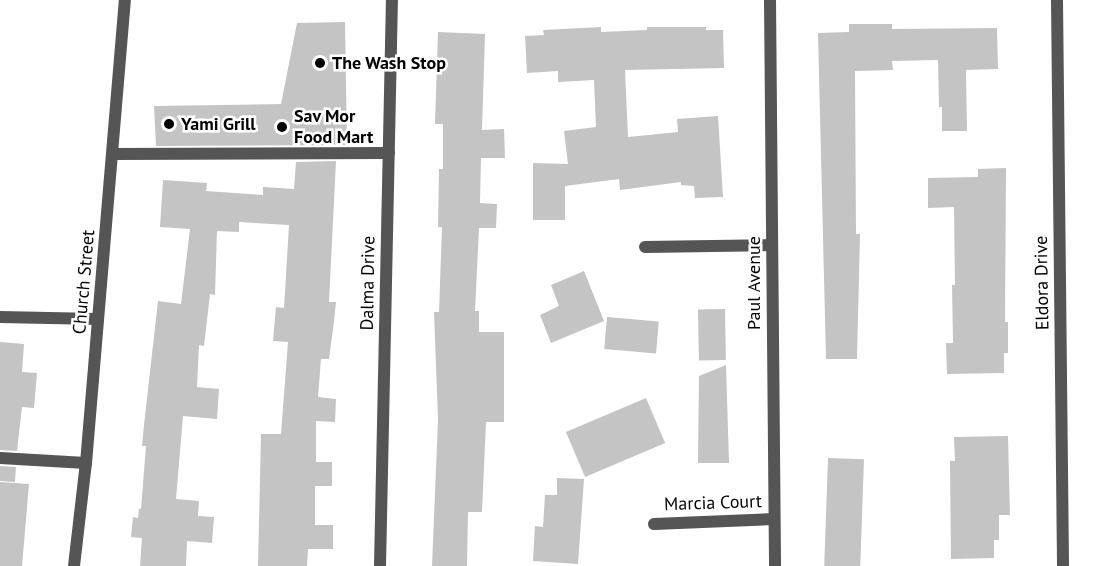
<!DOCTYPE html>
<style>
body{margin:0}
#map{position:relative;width:1112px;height:566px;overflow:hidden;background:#fff;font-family:"PT Sans",sans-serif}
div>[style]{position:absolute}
.building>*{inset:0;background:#c4c4c4;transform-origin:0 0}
.lane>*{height:12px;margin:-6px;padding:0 6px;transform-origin:6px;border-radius:6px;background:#555}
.street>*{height:12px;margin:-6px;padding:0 6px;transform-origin:6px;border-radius:6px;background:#555}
.dots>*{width:16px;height:16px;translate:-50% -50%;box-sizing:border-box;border:3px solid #fff;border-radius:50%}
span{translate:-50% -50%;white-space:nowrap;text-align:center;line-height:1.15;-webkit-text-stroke:5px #fff;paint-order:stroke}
.poi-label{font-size:18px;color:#000;font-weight:700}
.left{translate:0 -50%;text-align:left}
.street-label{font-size:18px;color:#000}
</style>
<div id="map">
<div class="building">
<div style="clip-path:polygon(345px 22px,347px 145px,156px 146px,154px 106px,281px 104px,297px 23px)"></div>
<div style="clip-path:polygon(849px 24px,892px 24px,892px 29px,997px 28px,998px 69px,966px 70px,967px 131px,942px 131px,942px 107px,939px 107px,938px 60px,892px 61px,893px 70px,855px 71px,856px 234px,860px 234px,857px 359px,826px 359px,818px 33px,849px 32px)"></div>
<div style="clip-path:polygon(601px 27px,601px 32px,647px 30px,647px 27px,706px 27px,706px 30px,723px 30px,724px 68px,625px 70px,628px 137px,678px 132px,677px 119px,718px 116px,723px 197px,695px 198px,694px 186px,681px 185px,681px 182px,620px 190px,619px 179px,565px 186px,565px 220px,533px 220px,533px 163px,568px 164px,564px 131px,596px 127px,594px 80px,558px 82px,558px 71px,527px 73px,525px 36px,544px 35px,543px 30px)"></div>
<div style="clip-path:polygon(438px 32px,485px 34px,482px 130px,504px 129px,505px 158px,481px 158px,480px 203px,497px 204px,496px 228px,479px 228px,475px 311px,479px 311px,479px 332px,504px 332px,504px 422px,486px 422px,482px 512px,468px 512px,467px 566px,432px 566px,438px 420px,434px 312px,439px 312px,442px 227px,438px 227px,439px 169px,443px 169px,443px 124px,435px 124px)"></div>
<div style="clip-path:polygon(336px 161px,329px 302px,336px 302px,334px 321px,329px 359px,321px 359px,318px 397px,336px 399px,335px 422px,316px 421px,316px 462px,332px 462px,332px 486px,315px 486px,315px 525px,333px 525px,333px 549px,308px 549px,307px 566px,258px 566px,261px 434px,281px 434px,288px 342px,273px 341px,276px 307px,284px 308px,289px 225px,239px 222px,239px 232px,217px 231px,215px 295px,210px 294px,204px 346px,199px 345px,197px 387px,219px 389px,217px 419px,183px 416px,176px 499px,199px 501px,198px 516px,214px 517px,212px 543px,187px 541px,186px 566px,140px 566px,142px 538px,131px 537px,133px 517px,138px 518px,139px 509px,141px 509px,146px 446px,142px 446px,144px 425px,158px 301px,181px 304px,190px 229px,160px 227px,163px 180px,207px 183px,206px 191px,263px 195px,263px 187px,294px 189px,296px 162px)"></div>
<div style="clip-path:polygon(1006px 168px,1005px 322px,1008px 322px,1008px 353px,1004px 353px,1004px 373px,947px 374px,946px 343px,953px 343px,952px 285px,955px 285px,954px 207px,928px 208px,928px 178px,978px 177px,978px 169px)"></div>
<div style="clip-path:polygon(584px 271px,604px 321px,551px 343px,540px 315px,559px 306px,551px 285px)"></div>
<div style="left:725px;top:309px;width:51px;height:27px;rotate:89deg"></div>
<div style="left:607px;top:317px;width:52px;height:32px;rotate:5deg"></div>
<div style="clip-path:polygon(0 342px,24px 344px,22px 372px,37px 373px,34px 408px,22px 407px,17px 451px,0 450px)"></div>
<div style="clip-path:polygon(726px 365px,729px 463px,698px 463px,699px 376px)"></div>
<div style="left:646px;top:398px;width:49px;height:87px;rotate:67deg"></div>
<div style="clip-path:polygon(1008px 436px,1010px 515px,999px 515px,999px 540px,994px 540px,994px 558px,951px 559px,950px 461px,955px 461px,954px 437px)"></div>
<div style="left:828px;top:458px;width:36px;height:108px;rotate:2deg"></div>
<div style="left:0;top:466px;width:16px;height:15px;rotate:4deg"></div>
<div style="clip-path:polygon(557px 478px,584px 479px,578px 564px,533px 561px,535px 526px,543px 527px,545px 495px,557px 495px)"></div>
<div style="clip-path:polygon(0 482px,29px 484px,22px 566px,0 566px)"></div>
</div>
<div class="lane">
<div style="left:113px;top:154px;width:276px;rotate:-0.2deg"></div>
<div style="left:0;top:317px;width:98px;rotate:1.2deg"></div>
<div style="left:0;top:458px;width:86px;rotate:3.3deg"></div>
</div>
<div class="street">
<div style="left:770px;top:0;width:566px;rotate:89.49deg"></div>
<div style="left:1057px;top:0;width:566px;rotate:89.39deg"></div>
<div style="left:645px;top:247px;width:127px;rotate:-0.9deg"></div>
<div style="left:654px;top:524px;width:120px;rotate:-2.4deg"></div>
<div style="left:74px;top:566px;width:104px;rotate:-83.4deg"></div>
<div style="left:86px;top:463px;width:465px;rotate:-85.2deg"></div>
<div style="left:380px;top:566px;width:566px;rotate:-88.79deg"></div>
</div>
<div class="dots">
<div style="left:320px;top:63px;background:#000"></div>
<div style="left:169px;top:124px;background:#000"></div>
<div style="left:282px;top:127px;background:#000"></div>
</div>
<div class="poi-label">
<span class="left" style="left:332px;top:63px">The Wash Stop</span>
<span class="left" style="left:294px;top:127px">Sav Mor<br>Food Mart</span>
<span class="left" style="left:181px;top:124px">Yami Grill</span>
</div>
<div class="street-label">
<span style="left:84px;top:282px;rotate:-85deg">Church Street</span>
<span style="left:368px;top:283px;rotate:-89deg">Dalma Drive</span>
<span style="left:754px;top:283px;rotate:-90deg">Paul Avenue</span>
<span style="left:1042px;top:283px;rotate:-91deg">Eldora Drive</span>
<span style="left:713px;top:503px;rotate:-2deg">Marcia Court</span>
</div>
</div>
